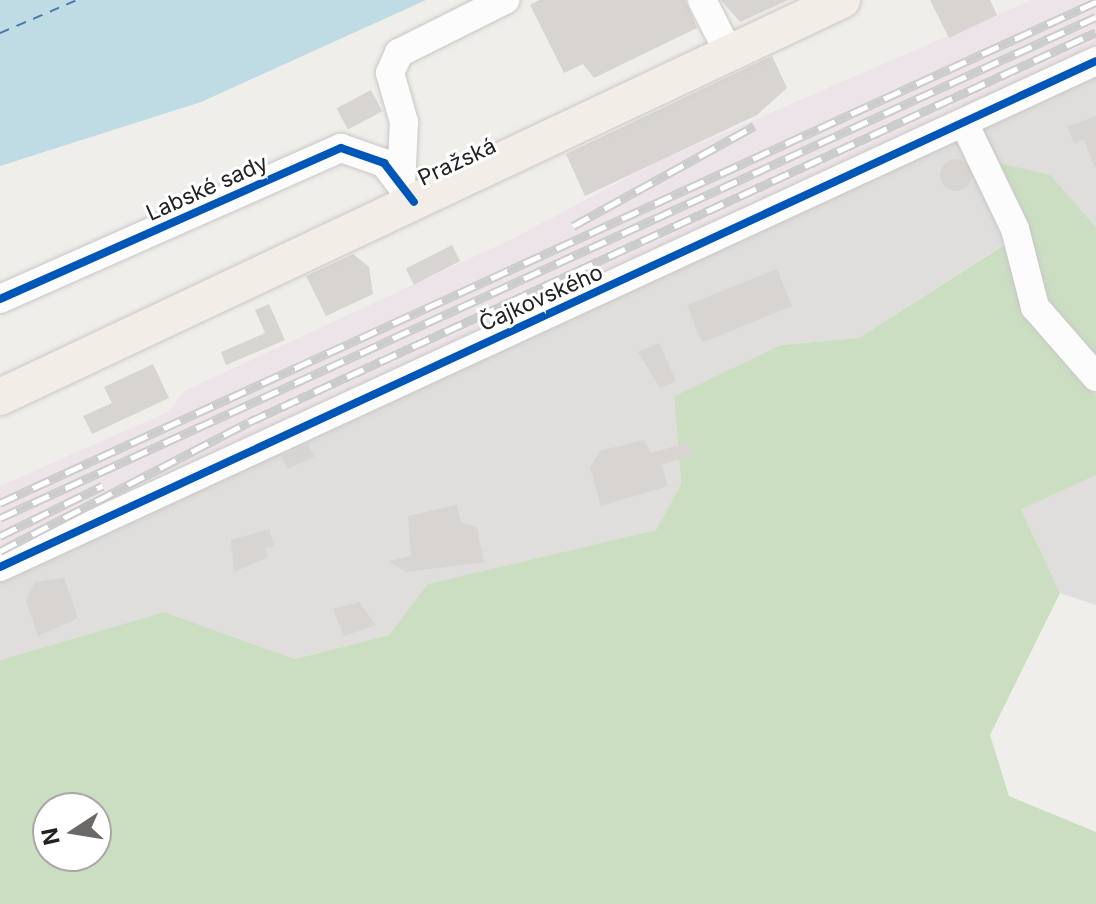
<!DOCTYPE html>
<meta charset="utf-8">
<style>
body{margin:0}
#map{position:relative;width:1096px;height:904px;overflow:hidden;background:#f0eeeb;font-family:Inter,sans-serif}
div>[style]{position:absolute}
.residential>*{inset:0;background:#dfdedc}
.industrial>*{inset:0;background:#ede4e9}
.forest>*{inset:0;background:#cbdec1}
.water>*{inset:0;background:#bfdbe3}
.ferry>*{height:2px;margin-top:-1px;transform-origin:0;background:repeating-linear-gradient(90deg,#4a7aab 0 10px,transparent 0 18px)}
.building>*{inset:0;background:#d7d4d2;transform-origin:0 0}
.round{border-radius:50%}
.roads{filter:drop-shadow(0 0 2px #c9c8c7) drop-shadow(0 0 2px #c9c8c7)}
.minor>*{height:28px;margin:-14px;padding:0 14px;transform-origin:14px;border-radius:14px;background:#fdfcfc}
.major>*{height:36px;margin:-18px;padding:0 18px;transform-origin:18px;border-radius:18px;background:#f3ede7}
.rail>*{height:9px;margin-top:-4.5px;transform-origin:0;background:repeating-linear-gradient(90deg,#fff 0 18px,#ccc 0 36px);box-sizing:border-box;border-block:2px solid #ccc}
.cycleway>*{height:8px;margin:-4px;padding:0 4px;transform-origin:4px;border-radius:4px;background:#0057b8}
span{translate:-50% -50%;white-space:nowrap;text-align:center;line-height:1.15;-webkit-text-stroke:6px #fff;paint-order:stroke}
.street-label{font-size:22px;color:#222}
.north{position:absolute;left:32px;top:792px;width:80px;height:80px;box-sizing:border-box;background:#fff;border:2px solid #a7a7a7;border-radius:50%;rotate:258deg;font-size:22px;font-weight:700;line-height:32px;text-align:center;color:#222}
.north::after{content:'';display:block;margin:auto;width:28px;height:36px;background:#6a6968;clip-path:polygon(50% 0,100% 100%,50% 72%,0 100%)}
</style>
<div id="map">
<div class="residential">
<div style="clip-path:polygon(1096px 49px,1096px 227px,1049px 175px,999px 164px,1096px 365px,1096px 396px,1028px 320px,1006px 243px,859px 338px,781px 345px,674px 396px,681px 484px,656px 530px,429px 584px,389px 635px,295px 659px,164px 612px,0 660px,0 559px)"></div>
<div style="clip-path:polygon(1088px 473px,1096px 475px,1096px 605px,1060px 593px,1021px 509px)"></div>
</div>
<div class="industrial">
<div style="clip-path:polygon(1031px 0,1096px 0,1096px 49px,0 559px,0 486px,170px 411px,184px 391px,512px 239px,657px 162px)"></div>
</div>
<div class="forest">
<div style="clip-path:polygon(999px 163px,1050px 175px,1096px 227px,1096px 365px,1045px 303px)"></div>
<div style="clip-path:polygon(evenodd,1007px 243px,1029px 320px,1096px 396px,1096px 475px,1021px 509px,1060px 593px,990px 735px,1009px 796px,1096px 832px,1096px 904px,0 904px,0 660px,164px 612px,295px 659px,389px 635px,428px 584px,656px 530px,681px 484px,674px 396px,781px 345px,859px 338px,1007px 243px,48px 808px,96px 808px,96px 856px,48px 856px,48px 808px)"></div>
</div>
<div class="water">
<div style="clip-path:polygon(0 0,426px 0,201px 102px,0 166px)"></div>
</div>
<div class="ferry">
<div style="left:0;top:33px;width:84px;rotate:-23.2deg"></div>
</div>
<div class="building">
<div style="clip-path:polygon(539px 0,685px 0,697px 28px,594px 78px,583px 64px,564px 73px,530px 5px)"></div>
<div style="clip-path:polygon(721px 0,788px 0,740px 22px)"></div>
<div style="clip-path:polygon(930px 0,990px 0,997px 15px,949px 38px)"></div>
<div style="clip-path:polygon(772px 56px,787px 88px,757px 115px,585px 196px,566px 154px)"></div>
<div style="left:371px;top:90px;width:24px;height:39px;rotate:62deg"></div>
<div style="clip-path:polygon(1096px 116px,1096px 167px,1094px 167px,1084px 139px,1074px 143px,1067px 127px)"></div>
<div class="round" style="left:940px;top:159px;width:32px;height:32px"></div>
<div style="left:452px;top:245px;width:18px;height:52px;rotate:63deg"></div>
<div style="clip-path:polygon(353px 254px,369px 267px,373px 294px,326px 316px,306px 276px)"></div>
<div style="left:777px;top:269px;width:40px;height:97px;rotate:68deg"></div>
<div style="clip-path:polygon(269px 304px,285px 340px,226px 365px,221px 352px,265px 333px,255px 310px)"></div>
<div style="clip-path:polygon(659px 343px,676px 381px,660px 388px,638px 352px)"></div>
<div style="clip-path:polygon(153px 364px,169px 398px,92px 434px,83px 416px,112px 403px,104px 387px)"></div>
<div style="clip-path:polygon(644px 440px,651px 453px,689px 442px,693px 455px,661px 465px,668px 486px,601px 506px,590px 468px,600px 451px)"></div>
<div style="left:308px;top:444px;width:14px;height:29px;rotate:65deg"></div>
<div style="clip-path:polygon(457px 505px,461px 522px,477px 528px,484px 562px,406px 572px,389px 561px,411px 556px,408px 516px)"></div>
<div style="clip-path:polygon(269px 529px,274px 546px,265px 548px,268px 557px,234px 572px,231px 540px)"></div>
<div style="clip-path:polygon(64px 578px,78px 618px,38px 636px,26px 600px,35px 582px)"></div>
<div style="clip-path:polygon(359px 602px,376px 625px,344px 636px,333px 609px)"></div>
</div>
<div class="roads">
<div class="minor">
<div style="left:702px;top:0;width:59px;rotate:63deg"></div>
<div style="left:965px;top:125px;width:115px;rotate:64.3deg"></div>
<div style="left:1015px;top:229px;width:81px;rotate:75.6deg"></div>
<div style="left:1035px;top:307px;width:93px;rotate:48.9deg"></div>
<div style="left:401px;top:185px;width:63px;rotate:-87.3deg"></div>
<div style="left:404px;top:122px;width:51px;rotate:-105.9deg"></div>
<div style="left:390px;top:73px;width:22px;rotate:-66deg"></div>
<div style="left:399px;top:53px;width:119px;rotate:-26.6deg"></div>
<div style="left:0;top:299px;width:373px;rotate:-23.9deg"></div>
<div style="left:341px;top:148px;width:46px;rotate:19.2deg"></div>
<div style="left:384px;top:163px;width:49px;rotate:52.4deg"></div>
<div style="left:0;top:567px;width:1207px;rotate:-24.78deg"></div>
</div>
<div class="major">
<div style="left:0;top:397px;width:931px;rotate:-25.24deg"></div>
</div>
</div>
<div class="rail">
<div style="left:573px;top:226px;width:207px;rotate:-28.9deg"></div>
<div style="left:0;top:503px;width:1205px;rotate:-24.57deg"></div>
<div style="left:0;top:518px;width:1205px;rotate:-24.57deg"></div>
<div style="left:0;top:536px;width:114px;rotate:-26.1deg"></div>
<div style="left:0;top:551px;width:280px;rotate:-27.4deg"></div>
<div style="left:249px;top:422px;width:932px;rotate:-24.72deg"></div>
</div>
<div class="cycleway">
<div style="left:0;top:299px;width:373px;rotate:-23.9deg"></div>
<div style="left:341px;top:148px;width:46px;rotate:19.2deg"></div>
<div style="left:384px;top:163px;width:49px;rotate:52.4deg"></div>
<div style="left:0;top:567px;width:1207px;rotate:-24.78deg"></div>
</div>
<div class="street-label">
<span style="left:457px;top:162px;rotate:-25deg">Pražská</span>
<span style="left:207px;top:188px;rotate:-24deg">Labské sady</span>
<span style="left:541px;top:298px;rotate:-24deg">Čajkovského</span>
</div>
<div class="north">N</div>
</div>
